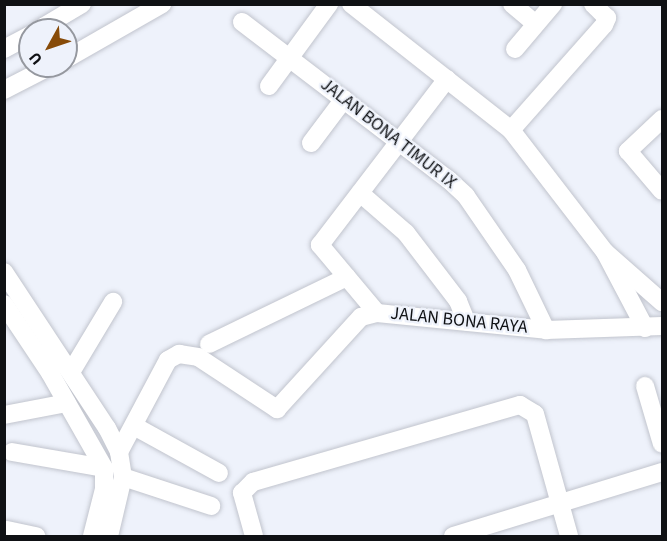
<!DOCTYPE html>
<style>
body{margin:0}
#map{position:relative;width:667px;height:541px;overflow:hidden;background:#eef2fb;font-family:"Source Sans 3",sans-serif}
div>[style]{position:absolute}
.roads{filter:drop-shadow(0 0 2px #c1c4cd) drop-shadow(0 0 2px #c1c4cd)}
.minor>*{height:18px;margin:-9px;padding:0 9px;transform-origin:9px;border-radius:9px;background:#fff}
span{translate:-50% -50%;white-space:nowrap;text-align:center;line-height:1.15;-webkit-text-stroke:4.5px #eef2fb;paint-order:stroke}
.street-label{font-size:18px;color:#0f1114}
.frame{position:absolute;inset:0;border:6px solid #0f1114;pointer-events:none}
.north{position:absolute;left:18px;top:18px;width:60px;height:60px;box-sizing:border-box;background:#eef2fb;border:2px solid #95989f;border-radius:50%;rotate:230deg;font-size:16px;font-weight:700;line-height:24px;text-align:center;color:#0f1114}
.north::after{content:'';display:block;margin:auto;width:21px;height:27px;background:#874b09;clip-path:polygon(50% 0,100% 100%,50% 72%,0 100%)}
</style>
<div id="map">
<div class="roads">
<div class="minor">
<div style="left:351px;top:4px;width:204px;rotate:38.2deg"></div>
<div style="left:511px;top:130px;width:154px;rotate:52.4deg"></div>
<div style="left:605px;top:252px;width:86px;rotate:62.2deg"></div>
<div style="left:512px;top:4px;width:30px;rotate:40deg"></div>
<div style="left:242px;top:22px;width:260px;rotate:37.4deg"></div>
<div style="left:449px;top:180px;width:23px;rotate:43deg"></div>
<div style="left:466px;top:196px;width:90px;rotate:55.4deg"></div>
<div style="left:517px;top:270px;width:67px;rotate:64.2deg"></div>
<div style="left:38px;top:30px;width:51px;rotate:-30.6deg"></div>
<div style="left:4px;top:49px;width:30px;rotate:-28deg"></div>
<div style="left:515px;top:49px;width:59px;rotate:-49.8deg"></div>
<div style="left:66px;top:59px;width:111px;rotate:-29.8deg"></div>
<div style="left:269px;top:86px;width:102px;rotate:-53.8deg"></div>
<div style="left:4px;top:90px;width:53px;rotate:-27.1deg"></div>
<div style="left:662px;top:119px;width:47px;rotate:136.7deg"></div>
<div style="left:628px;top:151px;width:52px;rotate:49.6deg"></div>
<div style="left:511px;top:130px;width:140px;rotate:-48.5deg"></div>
<div style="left:604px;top:25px;width:8px;rotate:-67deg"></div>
<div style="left:607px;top:18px;width:20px;rotate:-135deg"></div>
<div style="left:311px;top:143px;width:55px;rotate:-53.1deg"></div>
<div style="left:360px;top:193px;width:61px;rotate:41deg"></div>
<div style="left:406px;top:233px;width:86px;rotate:52.6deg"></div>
<div style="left:458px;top:301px;width:22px;rotate:68deg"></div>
<div style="left:605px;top:252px;width:76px;rotate:41.3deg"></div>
<div style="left:4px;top:272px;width:187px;rotate:56.6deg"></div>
<div style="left:107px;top:428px;width:27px;rotate:63deg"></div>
<div style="left:119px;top:452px;width:25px;rotate:81deg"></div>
<div style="left:123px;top:477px;width:61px;rotate:103.3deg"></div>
<div style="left:4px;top:304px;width:83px;rotate:56.3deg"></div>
<div style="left:50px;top:373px;width:109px;rotate:60.4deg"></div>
<div style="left:104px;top:468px;width:21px;rotate:90deg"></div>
<div style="left:104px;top:489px;width:49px;rotate:104.3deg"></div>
<div style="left:377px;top:313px;width:89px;rotate:-130deg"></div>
<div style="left:320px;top:245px;width:209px;rotate:-52.6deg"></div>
<div style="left:209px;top:344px;width:153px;rotate:-25.9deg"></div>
<div style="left:71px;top:372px;width:82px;rotate:-59deg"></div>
<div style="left:645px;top:386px;width:60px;rotate:73.7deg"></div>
<div style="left:4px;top:415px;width:64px;rotate:-10.8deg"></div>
<div style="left:134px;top:426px;width:97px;rotate:28.9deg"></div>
<div style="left:12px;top:452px;width:93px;rotate:9.9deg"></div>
<div style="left:119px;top:452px;width:104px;rotate:-62deg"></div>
<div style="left:168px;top:360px;width:13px;rotate:-29deg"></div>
<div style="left:179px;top:354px;width:19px;rotate:9deg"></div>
<div style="left:198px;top:357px;width:95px;rotate:33.4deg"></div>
<div style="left:277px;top:409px;width:125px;rotate:-47.6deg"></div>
<div style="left:361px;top:317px;width:16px;rotate:-14deg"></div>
<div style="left:377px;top:313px;width:170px;rotate:5.7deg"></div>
<div style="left:546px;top:330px;width:116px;rotate:-2deg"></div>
<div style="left:123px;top:477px;width:93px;rotate:18.2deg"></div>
<div style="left:7px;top:530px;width:30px;rotate:12deg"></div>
<div style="left:254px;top:536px;width:45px;rotate:-105.6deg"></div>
<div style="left:242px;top:493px;width:16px;rotate:-45deg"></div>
<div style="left:253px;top:482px;width:278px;rotate:-16.1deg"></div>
<div style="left:520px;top:405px;width:17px;rotate:31deg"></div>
<div style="left:535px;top:414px;width:127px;rotate:74.4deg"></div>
<div style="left:453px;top:536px;width:219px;rotate:-17deg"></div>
</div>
</div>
<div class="street-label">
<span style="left:388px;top:134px;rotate:38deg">JALAN BONA TIMUR IX</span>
<span style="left:459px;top:321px;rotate:6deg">JALAN BONA RAYA</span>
</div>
<div class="frame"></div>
<div class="north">U</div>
</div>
